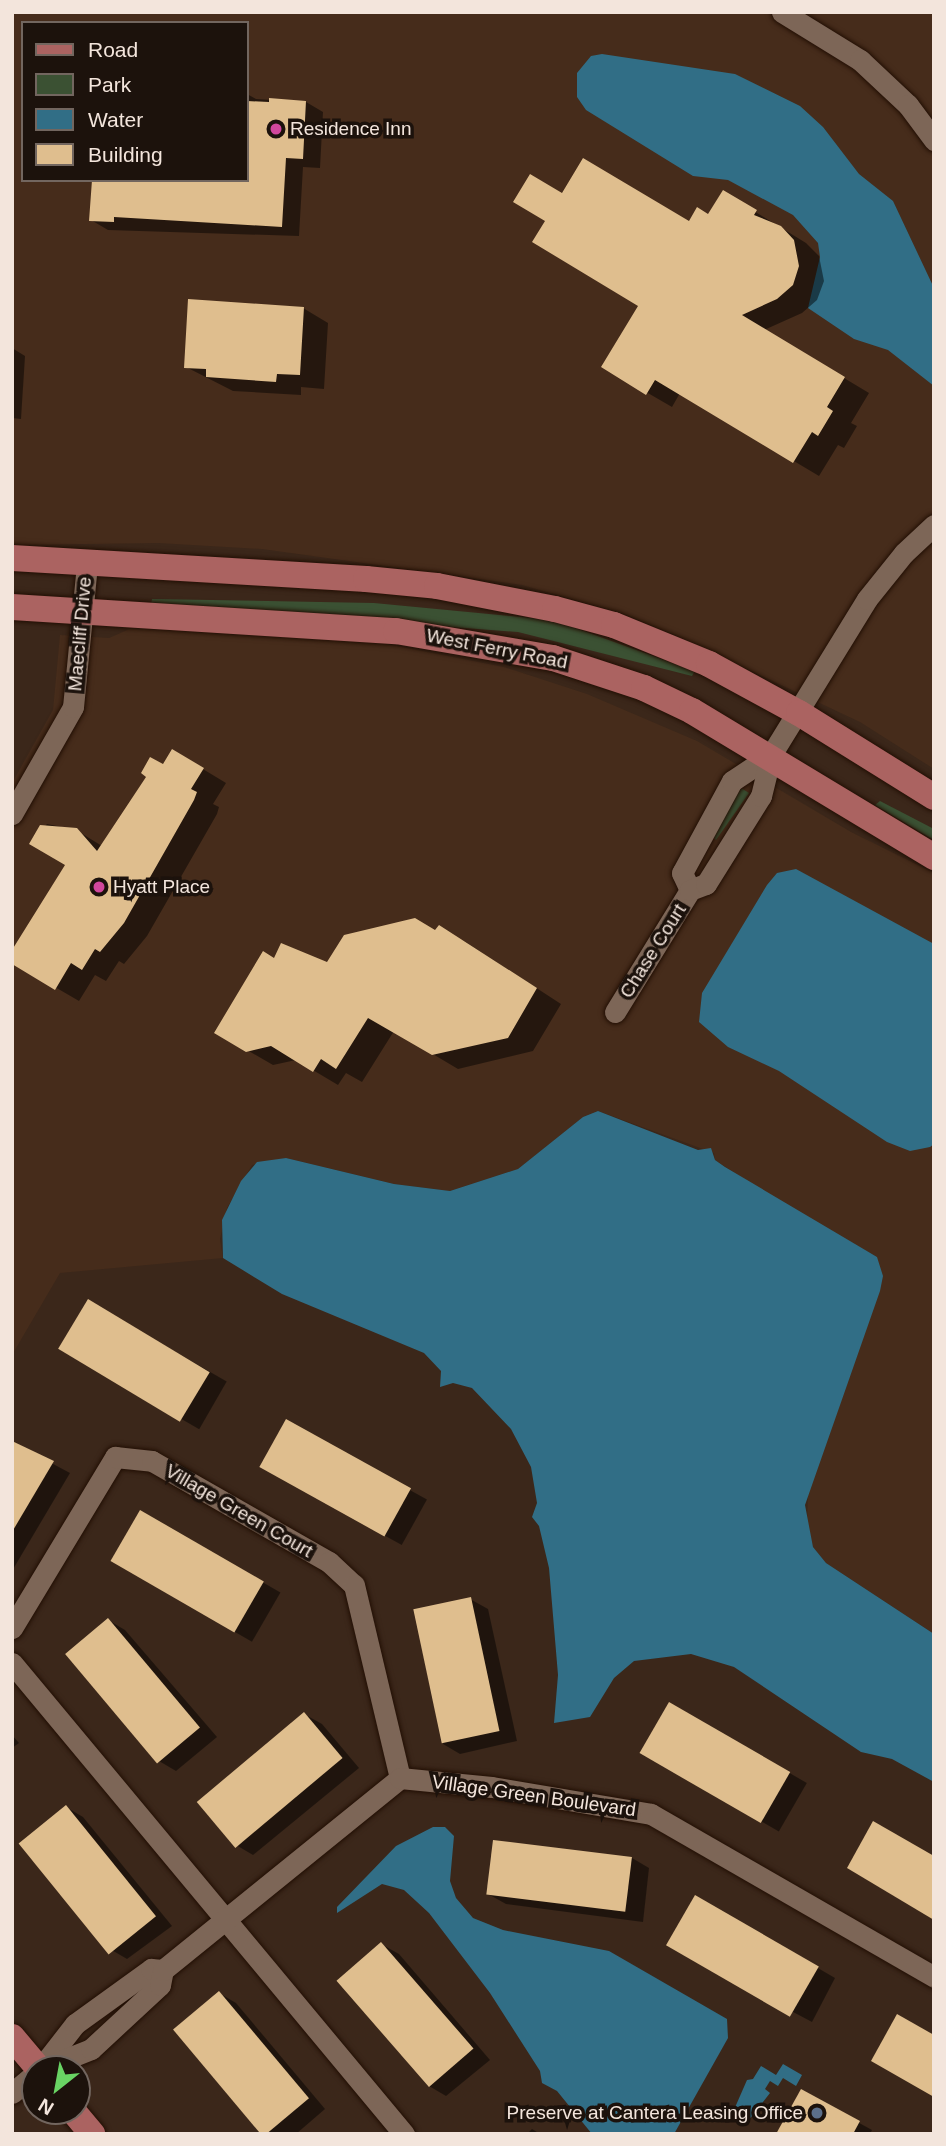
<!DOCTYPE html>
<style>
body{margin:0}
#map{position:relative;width:946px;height:2146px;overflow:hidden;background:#3b271a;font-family:Helvetica,sans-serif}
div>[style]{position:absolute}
.built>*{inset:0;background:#462c1b}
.green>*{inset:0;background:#3b5133}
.water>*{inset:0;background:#316e86}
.shadow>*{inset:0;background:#0007;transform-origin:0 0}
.building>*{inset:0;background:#dfbe8e;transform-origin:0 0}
.roads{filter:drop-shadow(0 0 2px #220f04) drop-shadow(0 0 2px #220f04)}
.minor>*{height:21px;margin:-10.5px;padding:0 10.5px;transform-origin:10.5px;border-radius:10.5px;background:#7d6657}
.major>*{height:26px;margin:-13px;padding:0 13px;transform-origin:13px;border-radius:13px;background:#ab6361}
.dots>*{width:19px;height:19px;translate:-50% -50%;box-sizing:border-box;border:4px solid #1c120c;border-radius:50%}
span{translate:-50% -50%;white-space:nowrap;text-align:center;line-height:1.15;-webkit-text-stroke:7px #1c120c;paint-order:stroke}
.poi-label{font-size:19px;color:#f3e5dc}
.left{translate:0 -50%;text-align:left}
.right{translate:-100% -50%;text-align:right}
.street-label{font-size:19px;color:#f3e5dc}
.frame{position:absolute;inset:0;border:14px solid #f3e5dc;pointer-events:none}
.legend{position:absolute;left:21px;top:21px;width:228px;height:161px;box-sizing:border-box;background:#1c120c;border:2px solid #72665f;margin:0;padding:9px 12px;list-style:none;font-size:21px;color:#f3e5dc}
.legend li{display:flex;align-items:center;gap:14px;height:35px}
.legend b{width:35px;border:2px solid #72665f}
.north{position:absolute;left:21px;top:2055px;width:70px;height:70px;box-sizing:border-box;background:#1c120c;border:2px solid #72665f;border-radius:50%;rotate:211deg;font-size:19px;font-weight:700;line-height:28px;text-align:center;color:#f3e5dc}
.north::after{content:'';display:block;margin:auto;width:24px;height:32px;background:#69d464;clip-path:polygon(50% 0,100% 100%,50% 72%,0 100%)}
</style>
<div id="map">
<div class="built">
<div style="clip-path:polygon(evenodd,12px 12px,934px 12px,934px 769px,860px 722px,677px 636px,624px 614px,522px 585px,262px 549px,158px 543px,12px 545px,12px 12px,23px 23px,247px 23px,247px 180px,23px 180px,23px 23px)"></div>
<div style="clip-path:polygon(132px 628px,381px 643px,504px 667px,587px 694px,697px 741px,851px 832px,934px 873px,934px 1634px,826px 1563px,813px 1547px,807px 1528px,808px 1489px,877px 1257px,781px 1203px,715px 1160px,714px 1153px,598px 1111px,583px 1117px,518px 1169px,450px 1191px,394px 1184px,286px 1158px,252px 1165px,227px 1208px,220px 1239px,223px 1258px,60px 1273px,12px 1355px,12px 783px,53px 710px,60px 635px,109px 638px)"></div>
</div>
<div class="green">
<div style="clip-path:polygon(152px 599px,374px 603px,553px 620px,695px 671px,692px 676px,518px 632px,151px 604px)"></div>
<div style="clip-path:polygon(741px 788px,749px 793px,716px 840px,712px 836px)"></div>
<div style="clip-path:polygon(880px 801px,934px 829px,934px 840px,875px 805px)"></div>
</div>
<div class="water">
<div style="clip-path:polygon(602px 54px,735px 74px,800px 106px,823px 127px,859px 174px,893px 201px,934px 288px,934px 386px,888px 350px,854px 339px,808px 308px,820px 257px,818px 243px,793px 215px,728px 180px,693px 176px,586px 110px,577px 97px,577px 73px,591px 56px)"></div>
<div style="clip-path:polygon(796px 869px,934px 944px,934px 1144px,930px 1147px,910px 1151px,887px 1142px,779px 1071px,728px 1047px,699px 1022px,702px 993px,767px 885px,777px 873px)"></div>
<div style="clip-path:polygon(598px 1111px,698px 1150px,711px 1148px,715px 1160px,725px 1167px,877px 1257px,883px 1276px,880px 1291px,805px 1505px,813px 1547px,826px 1563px,934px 1634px,934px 1782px,892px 1759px,861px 1752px,734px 1667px,691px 1654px,634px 1661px,614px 1678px,590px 1717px,554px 1723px,558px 1675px,549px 1568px,539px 1526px,532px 1517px,537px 1503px,531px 1467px,511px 1429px,472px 1388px,453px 1383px,440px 1387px,441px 1371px,424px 1353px,282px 1294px,223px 1258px,222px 1220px,241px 1181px,257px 1162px,286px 1158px,394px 1184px,450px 1191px,518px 1169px,583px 1117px)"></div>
<div style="clip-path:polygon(433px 1827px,445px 1827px,454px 1836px,450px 1881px,456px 1898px,473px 1918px,503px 1930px,609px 1951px,727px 2019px,728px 2038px,674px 2134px,592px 2134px,557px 2091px,542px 2083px,540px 2071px,490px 1993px,429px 1913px,404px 1890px,382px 1884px,337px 1913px,337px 1907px,396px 1846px)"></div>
<div style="clip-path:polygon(783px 2064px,802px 2075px,796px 2086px,783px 2078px,778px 2086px,770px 2081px,765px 2089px,770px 2093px,748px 2121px,733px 2112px,747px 2080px,753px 2079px,761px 2066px,776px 2075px)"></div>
</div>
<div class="shadow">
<div style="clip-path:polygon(247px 94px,256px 99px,306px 102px,323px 112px,320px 168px,303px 167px,299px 236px,108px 230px,91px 220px,247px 180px)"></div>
<div style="clip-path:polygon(723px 192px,806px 243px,819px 256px,824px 281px,817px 300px,802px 313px,764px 330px,869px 393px,851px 423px,857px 426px,844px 448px,838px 445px,819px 476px,680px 393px,672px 407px,603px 367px,640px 305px,563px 195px,690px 223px,709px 216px)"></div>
<div style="clip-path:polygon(303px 308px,328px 323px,324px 389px,301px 387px,301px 395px,233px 391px,186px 367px)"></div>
<div style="clip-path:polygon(12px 348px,25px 356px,21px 419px,12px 418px)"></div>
<div style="clip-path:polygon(173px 751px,226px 783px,213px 804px,219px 807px,217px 814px,147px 936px,124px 964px,119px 961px,106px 981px,95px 975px,79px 1001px,12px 962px,67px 864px,31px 843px,47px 824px,76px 830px,102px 846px)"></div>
<div style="clip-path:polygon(436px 932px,464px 941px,561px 1004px,533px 1051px,458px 1069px,394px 1031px,362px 1082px,346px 1073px,338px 1085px,296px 1060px,273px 1065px,216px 1032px,275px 960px,328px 964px)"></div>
<div style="left:89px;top:1302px;width:159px;height:55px;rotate:30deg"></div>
<div style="left:287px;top:1422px;width:160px;height:52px;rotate:29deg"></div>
<div style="clip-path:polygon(12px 1442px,70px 1473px,12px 1571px)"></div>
<div style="left:141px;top:1512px;width:161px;height:57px;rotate:30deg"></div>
<div style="clip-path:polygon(470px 1599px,488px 1609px,517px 1741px,460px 1754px,443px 1744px)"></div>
<div style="clip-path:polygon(108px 1620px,125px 1630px,217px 1737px,176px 1771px,159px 1761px)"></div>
<div style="left:670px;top:1704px;width:158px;height:56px;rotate:30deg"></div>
<div style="clip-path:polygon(304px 1714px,322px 1724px,359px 1768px,253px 1855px,236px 1845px)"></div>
<div style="clip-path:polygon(12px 1735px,19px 1743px,12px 1748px)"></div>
<div style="clip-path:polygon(66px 1807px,83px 1817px,172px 1926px,127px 1959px,110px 1949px)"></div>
<div style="clip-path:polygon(632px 1858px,649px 1868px,643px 1922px,506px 1904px,488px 1894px)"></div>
<div style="clip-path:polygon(696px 1897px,835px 1978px,812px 2022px,686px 1955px)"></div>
<div style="clip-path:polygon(381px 1944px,399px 1954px,490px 2060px,446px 2096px,429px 2086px)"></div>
<div style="clip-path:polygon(219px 1993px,236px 2003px,325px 2109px,296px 2134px,265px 2134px,175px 2028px)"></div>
<div style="clip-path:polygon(801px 2091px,872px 2130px,870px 2134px,778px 2134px)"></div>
<div style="clip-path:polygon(532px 2129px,540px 2134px,527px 2134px)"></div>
</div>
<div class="building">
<div style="clip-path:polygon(269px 98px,306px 101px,303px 159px,286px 158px,282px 227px,114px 217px,114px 222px,89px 221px,92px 180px,247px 180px,247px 101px,269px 102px)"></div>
<div style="clip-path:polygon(583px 158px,689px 221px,697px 207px,708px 214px,723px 190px,757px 210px,754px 215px,781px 226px,794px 240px,799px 266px,793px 285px,777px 299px,742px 315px,845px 377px,827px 407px,833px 411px,818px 436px,812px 432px,793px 463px,655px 380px,646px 395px,601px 367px,638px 306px,532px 242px,545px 221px,513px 202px,530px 174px,562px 193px)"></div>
<div style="clip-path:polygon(188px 299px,304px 307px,300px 375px,277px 374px,276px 382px,206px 377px,206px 369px,184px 368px)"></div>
<div style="clip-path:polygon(172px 749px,204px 768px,191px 789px,197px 792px,194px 800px,124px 923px,100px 952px,95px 949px,82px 970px,71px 963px,55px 990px,12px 964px,12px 950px,65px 865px,29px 844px,40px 825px,77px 828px,97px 851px,146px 777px,141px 773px,150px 757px,163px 764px)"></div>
<div style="clip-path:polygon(415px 918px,435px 930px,439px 925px,537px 988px,508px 1038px,432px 1055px,368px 1018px,336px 1069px,321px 1059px,313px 1072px,271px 1046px,246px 1052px,214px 1033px,263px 951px,274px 958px,281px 943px,327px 962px,344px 935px)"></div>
<div style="left:88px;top:1299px;width:142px;height:58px;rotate:31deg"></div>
<div style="left:286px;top:1419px;width:143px;height:55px;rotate:29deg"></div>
<div style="clip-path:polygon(12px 1441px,54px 1461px,12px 1532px)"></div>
<div style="left:140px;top:1510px;width:143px;height:59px;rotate:30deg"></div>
<div style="left:471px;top:1597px;width:137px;height:59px;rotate:78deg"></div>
<div style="left:108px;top:1618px;width:143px;height:56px;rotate:50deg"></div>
<div style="left:669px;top:1702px;width:140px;height:59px;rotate:30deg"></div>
<div style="left:304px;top:1712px;width:60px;height:140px;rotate:50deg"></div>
<div style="left:66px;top:1805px;width:143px;height:61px;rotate:51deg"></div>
<div style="clip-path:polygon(873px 1821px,934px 1856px,934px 1920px,847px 1868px)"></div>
<div style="left:493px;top:1840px;width:140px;height:55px;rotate:7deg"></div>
<div style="left:695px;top:1895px;width:143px;height:58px;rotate:30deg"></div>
<div style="left:381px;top:1942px;width:141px;height:59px;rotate:49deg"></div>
<div style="left:219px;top:1991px;width:140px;height:60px;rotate:50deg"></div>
<div style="clip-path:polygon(897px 2014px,934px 2035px,934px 2097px,871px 2061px)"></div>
<div style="clip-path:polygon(801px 2089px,860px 2121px,853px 2134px,776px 2134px)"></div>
</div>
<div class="roads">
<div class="minor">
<div style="left:782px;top:12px;width:92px;rotate:31.6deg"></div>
<div style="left:860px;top:60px;width:66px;rotate:43.2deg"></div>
<div style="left:908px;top:105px;width:44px;rotate:53.4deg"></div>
<div style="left:12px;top:814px;width:123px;rotate:-60.3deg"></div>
<div style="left:73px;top:707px;width:145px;rotate:-84.4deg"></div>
<div style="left:690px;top:890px;width:19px;rotate:-115deg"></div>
<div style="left:682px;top:873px;width:105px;rotate:-61.5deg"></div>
<div style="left:732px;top:781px;width:47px;rotate:-33.7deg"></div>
<div style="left:615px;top:1012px;width:143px;rotate:-58.4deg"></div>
<div style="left:690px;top:890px;width:17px;rotate:-21deg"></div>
<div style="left:706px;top:884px;width:104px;rotate:-58deg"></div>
<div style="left:761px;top:796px;width:42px;rotate:-76.3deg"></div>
<div style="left:771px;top:755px;width:183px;rotate:-58.4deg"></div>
<div style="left:867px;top:599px;width:59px;rotate:-51.2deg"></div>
<div style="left:904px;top:553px;width:41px;rotate:-43deg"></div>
<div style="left:12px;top:1628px;width:200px;rotate:-58.9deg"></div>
<div style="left:115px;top:1457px;width:37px;rotate:6deg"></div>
<div style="left:152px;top:1461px;width:204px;rotate:29.7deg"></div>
<div style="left:329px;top:1562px;width:34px;rotate:43deg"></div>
<div style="left:354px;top:1585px;width:198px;rotate:76.6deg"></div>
<div style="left:12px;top:1663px;width:613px;rotate:50.23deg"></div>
<div style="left:40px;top:2069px;width:57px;rotate:-52.1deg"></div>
<div style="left:75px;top:2024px;width:94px;rotate:-35.9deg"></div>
<div style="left:151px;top:1969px;width:12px;rotate:5deg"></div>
<div style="left:41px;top:2069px;width:54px;rotate:-21.8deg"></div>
<div style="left:91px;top:2049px;width:94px;rotate:-42.8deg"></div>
<div style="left:160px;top:1985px;width:15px;rotate:-79deg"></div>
<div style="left:163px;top:1970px;width:305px;rotate:-39deg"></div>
<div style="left:400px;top:1778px;width:92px;rotate:5.6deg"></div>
<div style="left:492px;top:1787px;width:161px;rotate:9.6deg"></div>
<div style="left:651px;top:1814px;width:327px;rotate:29.9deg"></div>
<div style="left:12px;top:2093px;width:30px;rotate:-40deg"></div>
</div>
<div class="major">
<div style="left:12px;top:558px;width:355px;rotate:3.4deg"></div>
<div style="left:366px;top:579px;width:71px;rotate:5.6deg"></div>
<div style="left:437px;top:586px;width:120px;rotate:11deg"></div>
<div style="left:555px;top:609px;width:61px;rotate:15.2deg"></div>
<div style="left:614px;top:625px;width:103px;rotate:22.3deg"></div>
<div style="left:709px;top:664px;width:102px;rotate:28.6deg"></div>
<div style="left:799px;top:713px;width:159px;rotate:31.9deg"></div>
<div style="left:12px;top:607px;width:385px;rotate:3.6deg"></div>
<div style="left:396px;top:631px;width:159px;rotate:9.8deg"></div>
<div style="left:553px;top:658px;width:96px;rotate:18.2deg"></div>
<div style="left:644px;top:688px;width:53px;rotate:25.6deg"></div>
<div style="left:692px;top:711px;width:283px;rotate:31.1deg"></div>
<div style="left:12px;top:2037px;width:42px;rotate:49.8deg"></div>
<div style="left:73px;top:2111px;width:30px;rotate:50deg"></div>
</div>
</div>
<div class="dots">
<div style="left:276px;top:129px;background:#d1479c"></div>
<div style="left:99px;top:887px;background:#d1479c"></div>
<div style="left:817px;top:2113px;background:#5c6f8a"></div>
</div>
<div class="poi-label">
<span class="left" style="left:290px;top:129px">Residence Inn</span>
<span class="left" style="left:113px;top:887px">Hyatt Place</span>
<span class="right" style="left:803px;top:2113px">Preserve at Cantera Leasing Office</span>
</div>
<div class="street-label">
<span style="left:80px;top:634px;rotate:-85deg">Maecliff Drive</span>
<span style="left:497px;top:649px;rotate:11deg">West Ferry Road</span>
<span style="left:653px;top:951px;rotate:-58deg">Chase Court</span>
<span style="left:239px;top:1511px;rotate:30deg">Village Green Court</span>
<span style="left:534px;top:1796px;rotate:8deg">Village Green Boulevard</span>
</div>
<div class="frame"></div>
<ul class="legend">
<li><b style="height:9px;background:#ab6361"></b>Road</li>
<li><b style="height:19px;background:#3b5133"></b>Park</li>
<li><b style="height:19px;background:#316e86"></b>Water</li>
<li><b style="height:19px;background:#dfbe8e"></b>Building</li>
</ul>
<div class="north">N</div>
</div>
